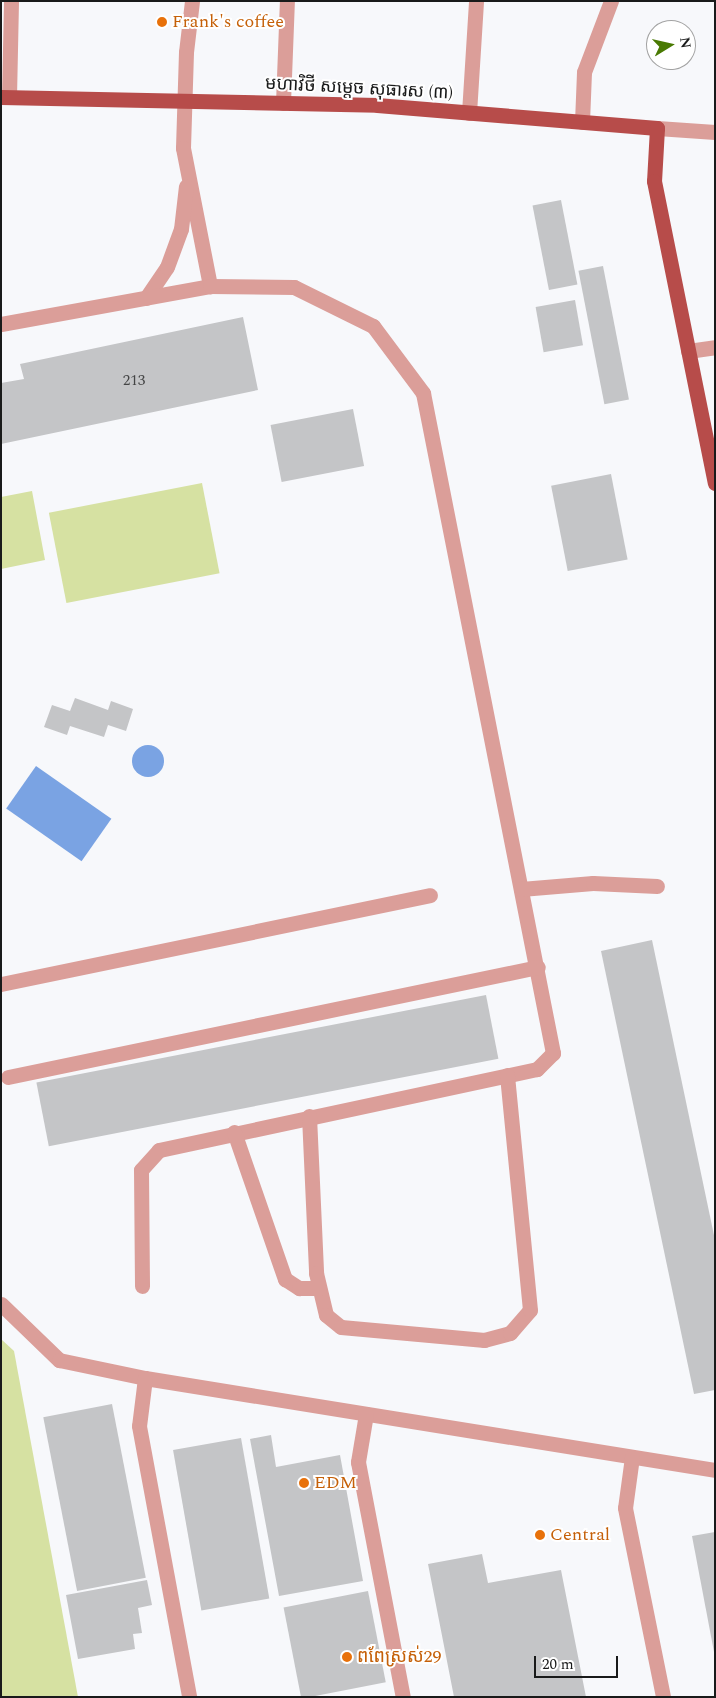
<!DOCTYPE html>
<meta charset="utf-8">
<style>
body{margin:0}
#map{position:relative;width:716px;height:1698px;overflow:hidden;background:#f7f8fb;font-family:Spectral,"Noto Sans Khmer",serif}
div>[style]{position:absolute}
.green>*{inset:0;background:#d6e1a2;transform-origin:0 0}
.water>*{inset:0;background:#7aa3e3;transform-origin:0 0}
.round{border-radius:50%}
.building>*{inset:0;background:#c4c5c7;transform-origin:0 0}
.minor>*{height:15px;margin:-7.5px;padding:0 7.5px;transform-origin:7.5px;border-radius:7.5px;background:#db9e99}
.major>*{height:15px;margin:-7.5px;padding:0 7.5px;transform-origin:7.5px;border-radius:7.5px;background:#b74c4a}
.dots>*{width:14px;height:14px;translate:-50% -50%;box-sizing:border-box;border:2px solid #fff;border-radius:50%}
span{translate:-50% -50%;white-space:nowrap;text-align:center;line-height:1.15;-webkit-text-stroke:4px #fff;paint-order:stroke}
.number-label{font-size:15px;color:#444545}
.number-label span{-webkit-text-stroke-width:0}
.food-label{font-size:18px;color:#c56008}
.left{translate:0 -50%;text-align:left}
.street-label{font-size:18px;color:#191a1a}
.frame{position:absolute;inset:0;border:2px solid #191a1a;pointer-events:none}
.north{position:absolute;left:646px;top:20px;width:50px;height:50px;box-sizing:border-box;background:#fff;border:1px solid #a3a3a3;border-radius:50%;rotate:81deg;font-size:14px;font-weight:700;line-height:20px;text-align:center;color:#191a1a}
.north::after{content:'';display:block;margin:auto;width:18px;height:22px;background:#497a03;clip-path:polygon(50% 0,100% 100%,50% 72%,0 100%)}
.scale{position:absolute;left:534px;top:1656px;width:84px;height:22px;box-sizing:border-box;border:2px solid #191a1a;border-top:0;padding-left:6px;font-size:15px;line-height:18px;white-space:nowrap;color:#191a1a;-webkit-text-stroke:4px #fff;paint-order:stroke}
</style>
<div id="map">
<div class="green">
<div style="left:202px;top:483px;width:92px;height:156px;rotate:79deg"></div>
<div style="clip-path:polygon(32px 491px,45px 560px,1px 569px,1px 497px)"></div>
<div style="clip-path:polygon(1px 1339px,14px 1351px,78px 1697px,1px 1697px)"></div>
</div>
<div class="water">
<div class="round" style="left:132px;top:745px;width:32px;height:32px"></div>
<div style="left:36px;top:766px;width:92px;height:52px;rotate:35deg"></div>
</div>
<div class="building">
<div style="left:561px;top:200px;width:86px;height:29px;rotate:79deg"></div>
<div style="left:603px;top:266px;width:136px;height:25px;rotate:79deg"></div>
<div style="left:575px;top:300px;width:46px;height:40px;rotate:80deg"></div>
<div style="clip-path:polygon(243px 317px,258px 390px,1px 444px,1px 383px,24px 379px,20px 364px)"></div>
<div style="left:353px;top:409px;width:58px;height:84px;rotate:79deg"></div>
<div style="left:611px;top:474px;width:87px;height:61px;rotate:79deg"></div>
<div style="clip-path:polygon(75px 698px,108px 710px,111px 701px,133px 709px,126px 731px,108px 725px,104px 737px,70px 726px,67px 735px,44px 727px,52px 705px,70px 711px)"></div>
<div style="clip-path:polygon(652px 940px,715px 1240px,715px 1390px,694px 1394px,601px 951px)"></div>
<div style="left:486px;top:995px;width:65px;height:458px;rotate:79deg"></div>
<div style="left:112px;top:1404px;width:177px;height:70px;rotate:79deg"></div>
<div style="clip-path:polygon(271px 1435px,276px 1467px,340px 1455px,363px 1581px,279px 1596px,250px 1439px)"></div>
<div style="left:241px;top:1438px;width:163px;height:69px;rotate:80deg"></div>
<div style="clip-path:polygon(715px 1532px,715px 1652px,714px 1652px,692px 1536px)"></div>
<div style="clip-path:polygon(482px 1554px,488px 1583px,561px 1570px,586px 1697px,454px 1697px,428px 1564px)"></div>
<div style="clip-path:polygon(147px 1580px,152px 1605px,138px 1608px,142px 1633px,133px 1634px,135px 1649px,78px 1659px,66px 1595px)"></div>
<div style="left:368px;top:1591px;width:93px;height:86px;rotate:79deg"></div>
</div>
<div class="minor">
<div style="left:192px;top:1px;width:51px;rotate:96.7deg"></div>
<div style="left:186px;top:52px;width:96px;rotate:91.8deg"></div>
<div style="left:183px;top:148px;width:141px;rotate:78.9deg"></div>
<div style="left:9px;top:97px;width:96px;rotate:-88.8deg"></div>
<div style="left:283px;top:103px;width:102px;rotate:-87.8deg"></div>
<div style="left:469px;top:113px;width:112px;rotate:-86.4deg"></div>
<div style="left:582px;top:122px;width:50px;rotate:-87.7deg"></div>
<div style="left:584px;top:72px;width:76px;rotate:-69.2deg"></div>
<div style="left:657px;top:128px;width:58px;rotate:3.9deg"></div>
<div style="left:146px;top:298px;width:37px;rotate:-56deg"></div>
<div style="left:167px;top:267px;width:40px;rotate:-69.8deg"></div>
<div style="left:181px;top:229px;width:43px;rotate:-83.4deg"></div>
<div style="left:1px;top:324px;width:212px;rotate:-10.3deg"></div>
<div style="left:210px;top:286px;width:84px;rotate:0.7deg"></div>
<div style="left:294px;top:287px;width:88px;rotate:26.3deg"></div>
<div style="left:373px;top:326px;width:84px;rotate:53.3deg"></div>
<div style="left:423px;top:393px;width:673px;rotate:78.86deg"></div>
<div style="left:553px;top:1053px;width:23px;rotate:135deg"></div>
<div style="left:537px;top:1069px;width:387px;rotate:167.9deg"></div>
<div style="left:159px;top:1150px;width:27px;rotate:132deg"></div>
<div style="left:141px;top:1170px;width:116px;rotate:89.5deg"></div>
<div style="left:688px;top:351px;width:27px;rotate:-8deg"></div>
<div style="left:521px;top:889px;width:72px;rotate:-4.8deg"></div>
<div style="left:593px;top:883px;width:64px;rotate:2.7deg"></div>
<div style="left:1px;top:984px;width:438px;rotate:-11.7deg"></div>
<div style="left:8px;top:1077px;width:541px;rotate:-11.73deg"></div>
<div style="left:309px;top:1116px;width:157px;rotate:87.4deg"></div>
<div style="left:316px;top:1273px;width:43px;rotate:76.6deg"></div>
<div style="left:326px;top:1315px;width:19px;rotate:39deg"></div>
<div style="left:341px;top:1327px;width:144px;rotate:5.2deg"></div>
<div style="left:484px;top:1340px;width:27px;rotate:-15deg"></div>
<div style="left:510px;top:1333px;width:30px;rotate:-49deg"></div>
<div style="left:530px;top:1310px;width:236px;rotate:-95.6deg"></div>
<div style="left:234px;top:1132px;width:156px;rotate:70.9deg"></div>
<div style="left:285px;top:1279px;width:17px;rotate:33deg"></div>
<div style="left:299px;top:1288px;width:20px"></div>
<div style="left:1px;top:1304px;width:81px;rotate:44deg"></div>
<div style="left:59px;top:1360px;width:88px;rotate:11.8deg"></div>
<div style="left:145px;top:1378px;width:577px;rotate:9.17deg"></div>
<div style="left:145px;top:1378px;width:48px;rotate:97.1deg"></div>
<div style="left:139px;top:1426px;width:276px;rotate:79.5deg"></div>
<div style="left:366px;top:1414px;width:49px;rotate:99.5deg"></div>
<div style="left:358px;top:1462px;width:239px;rotate:79.2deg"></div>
<div style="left:632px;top:1457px;width:51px;rotate:97.8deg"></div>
<div style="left:625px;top:1508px;width:193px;rotate:78.6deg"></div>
</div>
<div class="major">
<div style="left:1px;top:97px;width:376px;rotate:1.2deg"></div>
<div style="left:377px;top:105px;width:281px;rotate:4.7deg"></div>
<div style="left:657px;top:128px;width:53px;rotate:93.2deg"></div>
<div style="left:654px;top:181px;width:308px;rotate:78.6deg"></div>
</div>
<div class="dots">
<div style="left:162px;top:22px;background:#e8710a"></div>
<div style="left:304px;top:1483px;background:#e8710a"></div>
<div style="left:540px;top:1535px;background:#e8710a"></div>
<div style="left:347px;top:1657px;background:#e8710a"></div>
</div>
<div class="number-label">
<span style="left:134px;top:381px">213</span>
</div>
<div class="food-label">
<span class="left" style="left:172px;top:22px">Frank's coffee</span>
<span class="left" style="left:314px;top:1483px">EDM</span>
<span class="left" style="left:550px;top:1535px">Central</span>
<span class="left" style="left:357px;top:1657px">ពពែស្រស់29</span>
</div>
<div class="street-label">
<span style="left:359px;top:89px;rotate:3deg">មហាវិថី សម្តេច សុធារស (៣)</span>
</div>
<div class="frame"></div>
<div class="north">N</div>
<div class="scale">20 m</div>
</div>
